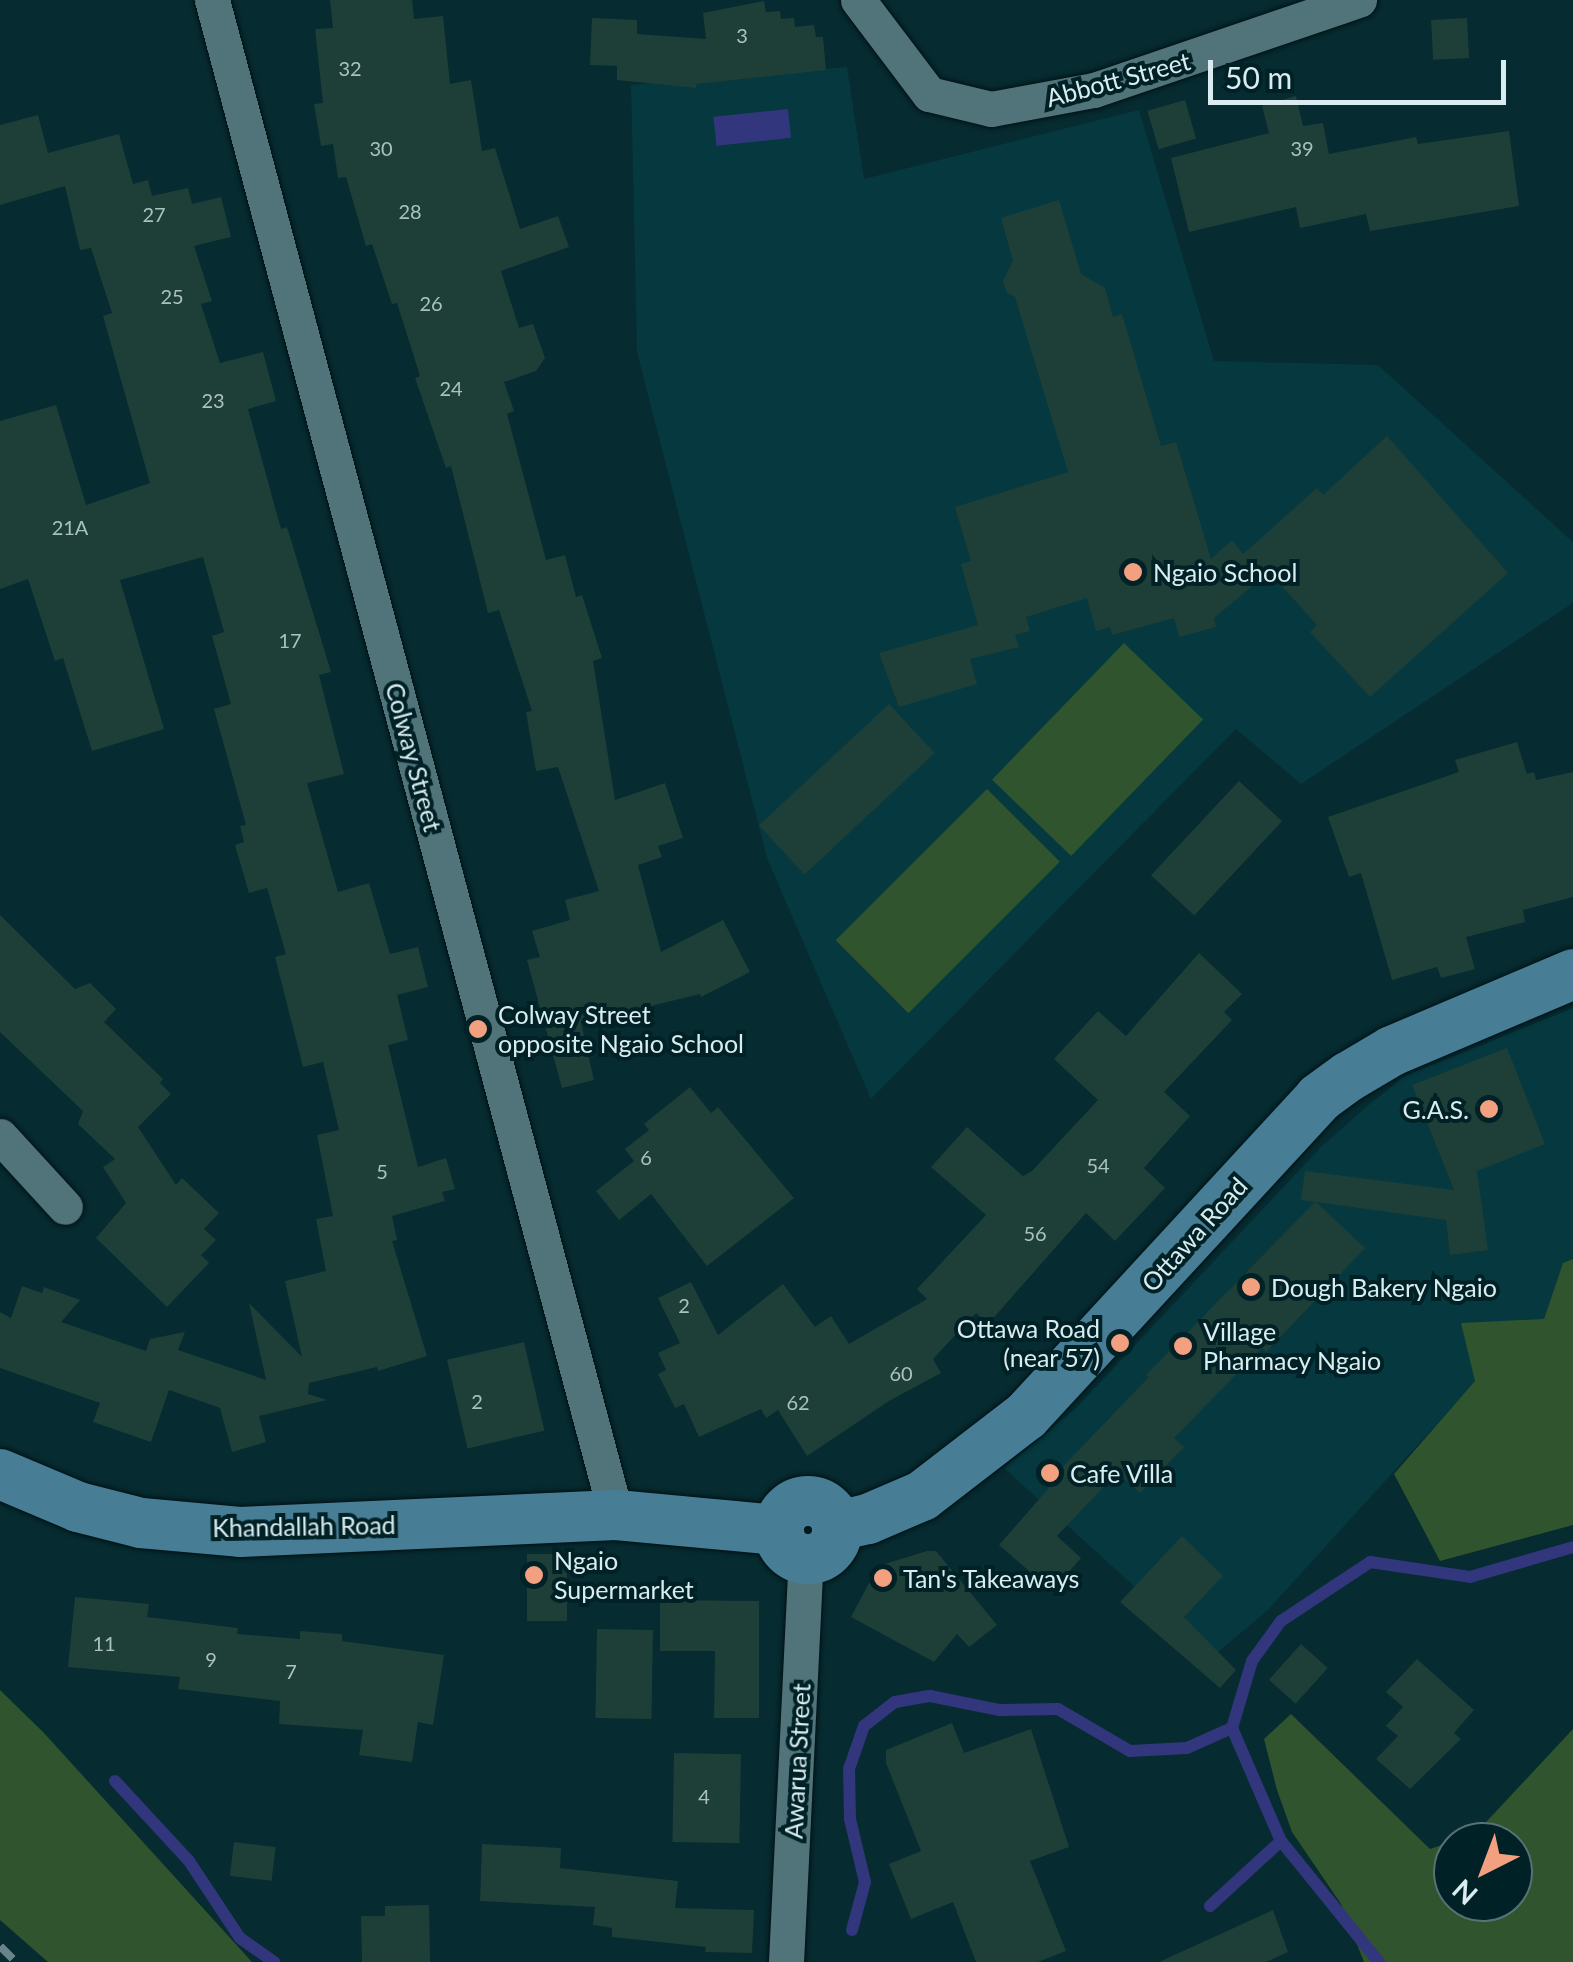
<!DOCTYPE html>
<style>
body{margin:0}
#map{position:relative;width:1573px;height:1962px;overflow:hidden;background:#062b30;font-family:Lato,sans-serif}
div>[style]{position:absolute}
.built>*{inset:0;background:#05383f}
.green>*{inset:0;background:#30542d;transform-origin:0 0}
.water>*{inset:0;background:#32367d;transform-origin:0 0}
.stream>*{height:12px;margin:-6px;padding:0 6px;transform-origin:6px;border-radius:6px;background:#32367d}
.building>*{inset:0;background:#1e3f37;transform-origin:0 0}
.roads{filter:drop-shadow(0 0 2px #001216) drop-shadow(0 0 2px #001216)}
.minor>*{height:35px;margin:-17.5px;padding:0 17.5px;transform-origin:17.5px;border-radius:17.5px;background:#51747a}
.secondary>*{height:50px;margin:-25px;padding:0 25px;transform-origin:25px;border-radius:25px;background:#477e96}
.secondary>.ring{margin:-25px;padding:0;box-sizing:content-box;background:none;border:50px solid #477e96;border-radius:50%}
.rail>*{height:8px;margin-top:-4px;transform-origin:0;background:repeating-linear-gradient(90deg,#688488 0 18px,transparent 0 36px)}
.dots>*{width:28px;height:28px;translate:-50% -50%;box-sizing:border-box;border:5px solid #002126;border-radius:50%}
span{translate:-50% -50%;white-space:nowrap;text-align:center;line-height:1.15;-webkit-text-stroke:8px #002126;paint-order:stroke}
.number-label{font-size:20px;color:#aac1c1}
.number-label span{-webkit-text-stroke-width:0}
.street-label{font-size:25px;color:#d9ecef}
.poi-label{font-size:25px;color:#d9ecef}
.left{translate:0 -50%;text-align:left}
.right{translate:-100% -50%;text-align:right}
.north{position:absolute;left:1433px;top:1822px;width:100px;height:100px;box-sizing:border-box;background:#002126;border:2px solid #577276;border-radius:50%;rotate:222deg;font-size:28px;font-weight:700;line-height:40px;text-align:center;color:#d9ecef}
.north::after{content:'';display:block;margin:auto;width:35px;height:45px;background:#f2a080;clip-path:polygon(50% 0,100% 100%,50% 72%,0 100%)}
.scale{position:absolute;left:1208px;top:60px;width:298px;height:45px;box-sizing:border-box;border:5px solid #d9ecef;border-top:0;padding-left:12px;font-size:30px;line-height:35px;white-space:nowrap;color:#d9ecef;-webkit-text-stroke:8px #002126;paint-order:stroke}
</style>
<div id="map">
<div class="built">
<div style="clip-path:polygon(847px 67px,864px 179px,1139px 110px,1214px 361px,1378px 365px,1573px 542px,1573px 603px,1301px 784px,1236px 729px,871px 1099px,767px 858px,637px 352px,631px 85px)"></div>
<div style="clip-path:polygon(1573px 1008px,1573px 1259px,1563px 1264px,1544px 1319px,1476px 1381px,1267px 1611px,1212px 1657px,1004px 1468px,1076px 1408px,1322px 1146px,1371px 1103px,1405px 1076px)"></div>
</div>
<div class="green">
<div style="left:1124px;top:643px;width:110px;height:190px;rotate:44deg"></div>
<div style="left:987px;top:789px;width:103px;height:214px;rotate:45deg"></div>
<div style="clip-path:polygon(1573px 1259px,1573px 1525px,1440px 1561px,1394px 1474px,1475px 1381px,1461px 1323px,1544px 1319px,1563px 1263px)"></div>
<div style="clip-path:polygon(0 1690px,44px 1733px,252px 1962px,48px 1962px,0 1920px)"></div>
<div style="clip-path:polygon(evenodd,1291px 1714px,1430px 1849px,1475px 1834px,1573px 1729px,1573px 1962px,1364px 1962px,1341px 1904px,1292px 1832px,1277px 1790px,1264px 1739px,1291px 1714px,1453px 1842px,1513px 1842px,1513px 1902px,1453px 1902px,1453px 1842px)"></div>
</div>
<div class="water">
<div style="left:788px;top:109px;width:29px;height:75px;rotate:84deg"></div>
</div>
<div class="stream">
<div style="left:1232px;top:1728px;width:123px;rotate:66.6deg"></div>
<div style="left:1281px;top:1841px;width:156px;rotate:51deg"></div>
<div style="left:115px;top:1781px;width:109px;rotate:47.2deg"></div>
<div style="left:189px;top:1861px;width:92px;rotate:56.5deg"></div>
<div style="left:240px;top:1938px;width:42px;rotate:35.2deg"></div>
<div style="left:1210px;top:1906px;width:96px;rotate:-42.5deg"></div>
<div style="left:852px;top:1930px;width:50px;rotate:-74.8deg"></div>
<div style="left:865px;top:1882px;width:65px;rotate:-103.4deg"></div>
<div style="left:850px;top:1819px;width:50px;rotate:-91.1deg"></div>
<div style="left:849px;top:1769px;width:46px;rotate:-70.8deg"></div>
<div style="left:864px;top:1726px;width:39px;rotate:-38deg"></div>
<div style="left:895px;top:1702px;width:36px;rotate:-10deg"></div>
<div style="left:930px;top:1696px;width:70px;rotate:11.5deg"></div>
<div style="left:999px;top:1710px;width:59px;rotate:-1deg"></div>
<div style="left:1058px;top:1709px;width:83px;rotate:30.3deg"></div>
<div style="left:1130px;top:1751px;width:57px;rotate:-3deg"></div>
<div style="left:1187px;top:1748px;width:49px;rotate:-24deg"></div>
<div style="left:1232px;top:1728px;width:70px;rotate:-73.4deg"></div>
<div style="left:1252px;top:1661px;width:49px;rotate:-54.1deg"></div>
<div style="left:1281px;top:1621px;width:107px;rotate:-33.5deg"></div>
<div style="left:1370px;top:1562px;width:101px;rotate:8.5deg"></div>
<div style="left:1470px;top:1577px;width:107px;rotate:-16.2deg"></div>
</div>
<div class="building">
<div style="clip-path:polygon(330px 0,412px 0,414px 19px,443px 16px,450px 84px,471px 80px,482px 151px,495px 148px,520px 229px,558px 216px,569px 247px,501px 271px,519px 328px,533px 324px,545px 358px,536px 371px,504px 382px,514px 411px,507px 414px,546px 560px,565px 555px,576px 597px,582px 595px,602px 658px,593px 661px,615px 800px,665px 783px,683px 838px,658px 846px,662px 857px,638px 865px,661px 952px,723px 920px,750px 972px,701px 997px,700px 994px,581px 1023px,594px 1080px,562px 1088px,527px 960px,540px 957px,532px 931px,570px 920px,565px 900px,599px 891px,558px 767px,536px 771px,526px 712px,532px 711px,499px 610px,488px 613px,451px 466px,446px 468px,415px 378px,420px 376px,397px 303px,392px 304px,372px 244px,366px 246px,346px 177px,338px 178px,333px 144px,321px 146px,314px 104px,323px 103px,315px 29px,333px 28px)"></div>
<div style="clip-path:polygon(764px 1px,766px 12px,780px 11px,781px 19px,794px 18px,795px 27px,814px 25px,816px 37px,823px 37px,826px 70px,696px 84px,696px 88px,617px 80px,617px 66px,590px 65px,592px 18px,637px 20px,637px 34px,706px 39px,703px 13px)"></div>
<div style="left:1467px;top:18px;width:40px;height:36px;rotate:87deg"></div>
<div style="clip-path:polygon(1296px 96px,1303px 126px,1323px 123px,1329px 154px,1416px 137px,1418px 144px,1509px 131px,1519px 206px,1370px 231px,1366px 214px,1300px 228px,1296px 207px,1189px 232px,1171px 158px,1269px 133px,1262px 106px)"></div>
<div style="left:1185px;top:100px;width:40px;height:39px;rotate:74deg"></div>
<div style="clip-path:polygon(38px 115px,48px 153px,119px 134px,133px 184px,148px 180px,152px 196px,188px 188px,192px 204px,221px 197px,231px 237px,194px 246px,212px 301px,201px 304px,220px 363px,263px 352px,276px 401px,248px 409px,281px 529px,287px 527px,331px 672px,319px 675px,344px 774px,307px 783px,338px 892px,369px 883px,390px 954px,418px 947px,428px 987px,397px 995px,408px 1040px,388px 1045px,418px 1167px,446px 1158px,455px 1189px,442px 1192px,445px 1201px,392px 1216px,397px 1240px,392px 1241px,427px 1356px,378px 1371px,377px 1367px,309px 1383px,308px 1394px,327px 1400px,259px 1416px,266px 1442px,232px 1452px,220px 1408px,169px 1390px,151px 1442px,93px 1422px,100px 1403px,0 1368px,0 1312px,11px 1318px,22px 1286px,42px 1293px,44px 1287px,80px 1300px,61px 1322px,146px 1351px,150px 1339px,185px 1332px,178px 1350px,266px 1380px,249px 1303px,302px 1357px,285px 1281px,326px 1271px,316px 1219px,333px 1216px,317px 1135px,339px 1130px,323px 1062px,303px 1067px,275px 957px,286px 954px,267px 888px,249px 893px,235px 845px,244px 842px,240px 826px,246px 825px,214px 709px,231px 704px,212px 636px,224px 632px,203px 557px,120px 580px,164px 729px,92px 751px,63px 658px,55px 661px,28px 579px,0 589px,0 421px,56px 405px,86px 505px,150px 483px,103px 316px,112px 313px,91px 248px,80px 250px,65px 186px,0 205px,0 125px)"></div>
<div style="clip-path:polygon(1059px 200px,1081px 274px,1105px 288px,1113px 317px,1122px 314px,1161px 446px,1176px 442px,1211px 559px,1232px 540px,1243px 554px,1317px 488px,1323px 495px,1387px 436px,1508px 573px,1370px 697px,1310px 632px,1317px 625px,1269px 572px,1214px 618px,1216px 627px,1179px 637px,1174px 618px,1112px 635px,1110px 627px,1096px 631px,1087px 598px,1026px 617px,1030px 631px,1015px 635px,1019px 647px,970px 659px,977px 684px,899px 707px,879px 653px,978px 625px,961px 564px,971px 561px,955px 507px,1068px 472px,1015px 297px,1007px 293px,1003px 281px,1013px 261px,1001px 218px)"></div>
<div style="left:889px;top:704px;width:67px;height:178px;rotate:47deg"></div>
<div style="clip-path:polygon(1517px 742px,1527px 774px,1534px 772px,1536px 780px,1573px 772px,1573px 897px,1523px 910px,1525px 922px,1466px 937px,1475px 969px,1441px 978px,1437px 967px,1392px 980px,1361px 873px,1349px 877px,1328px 817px,1459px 772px,1455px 760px)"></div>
<div style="left:1239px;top:781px;width:59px;height:129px;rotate:43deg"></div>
<div style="clip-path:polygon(0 915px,75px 989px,90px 983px,116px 1009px,104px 1022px,163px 1079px,160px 1083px,171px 1094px,138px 1127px,176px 1185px,182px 1178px,219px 1213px,204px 1229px,216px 1240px,201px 1255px,209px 1263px,167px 1307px,96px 1238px,126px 1203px,103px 1167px,115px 1159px,78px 1124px,83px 1111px,0 1032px)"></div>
<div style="clip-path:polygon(1199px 953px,1242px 994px,1224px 1012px,1232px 1020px,1164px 1092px,1190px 1116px,1144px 1168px,1165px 1188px,1115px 1241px,1086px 1213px,988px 1324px,976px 1313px,933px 1359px,941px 1373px,889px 1401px,807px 1456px,778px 1410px,766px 1418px,761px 1409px,699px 1437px,684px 1404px,675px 1408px,658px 1374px,666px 1370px,658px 1353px,680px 1343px,658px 1298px,691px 1282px,718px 1335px,783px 1284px,815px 1327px,831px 1316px,849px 1344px,927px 1299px,917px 1289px,986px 1215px,931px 1167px,967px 1127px,1023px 1176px,1032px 1171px,1098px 1100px,1054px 1059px,1098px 1011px,1126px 1036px)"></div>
<div style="clip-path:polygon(1507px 1048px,1545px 1144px,1477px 1171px,1488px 1250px,1450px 1255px,1446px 1220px,1316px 1202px,1365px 1248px,1266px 1352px,1262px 1348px,1174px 1438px,1184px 1447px,1140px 1493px,1118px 1472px,1057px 1536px,1081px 1558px,1052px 1591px,999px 1545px,1049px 1488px,1045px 1485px,1149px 1377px,1146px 1375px,1315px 1202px,1301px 1200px,1305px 1171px,1454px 1190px,1412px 1085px)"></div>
<div style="clip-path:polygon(690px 1087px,711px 1113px,718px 1107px,794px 1198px,707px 1266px,651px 1194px,619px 1220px,596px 1191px,634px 1161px,625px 1149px,649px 1130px,644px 1124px)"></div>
<div style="left:524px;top:1342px;width:91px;height:79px;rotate:77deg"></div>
<div style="clip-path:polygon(1182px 1536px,1223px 1576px,1184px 1617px,1236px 1670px,1220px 1688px,1120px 1602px)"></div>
<div style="clip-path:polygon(927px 1551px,936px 1551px,997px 1625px,969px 1647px,957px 1634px,934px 1662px,851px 1617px,878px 1566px)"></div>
<div style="left:527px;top:1554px;width:40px;height:67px"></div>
<div style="clip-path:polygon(75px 1597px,149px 1604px,147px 1617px,238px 1628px,237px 1634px,300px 1639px,300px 1631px,342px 1634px,342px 1641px,444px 1655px,433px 1725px,418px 1722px,412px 1762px,359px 1755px,363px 1730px,279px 1724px,280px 1701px,178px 1689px,180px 1677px,68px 1667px)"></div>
<div style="clip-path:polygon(660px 1600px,759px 1601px,759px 1718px,714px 1718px,715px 1651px,660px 1651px)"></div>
<div style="left:597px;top:1629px;width:56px;height:89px;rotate:1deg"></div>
<div style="left:1301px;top:1644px;width:36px;height:48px;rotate:42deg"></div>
<div style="clip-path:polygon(1417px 1659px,1474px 1710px,1454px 1733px,1461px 1739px,1410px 1789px,1376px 1759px,1398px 1736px,1386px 1726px,1403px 1707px,1386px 1692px)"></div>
<div style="clip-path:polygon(952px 1723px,964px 1753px,1031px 1729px,1069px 1847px,1030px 1861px,1066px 1951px,1038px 1962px,976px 1962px,953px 1902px,911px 1919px,889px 1864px,921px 1851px,886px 1763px,886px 1750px)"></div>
<div style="left:674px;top:1753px;width:67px;height:89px;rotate:1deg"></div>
<div style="left:234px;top:1842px;width:42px;height:34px;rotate:7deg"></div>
<div style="clip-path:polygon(482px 1844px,561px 1848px,560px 1868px,678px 1881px,675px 1908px,754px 1910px,752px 1953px,705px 1952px,706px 1947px,612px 1937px,612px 1928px,593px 1925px,595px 1907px,480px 1901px)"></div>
<div style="clip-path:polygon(429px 1905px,430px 1962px,362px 1962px,361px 1916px,385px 1916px,385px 1906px)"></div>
<div style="clip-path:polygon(1273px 1910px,1288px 1952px,1266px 1962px,1159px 1962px)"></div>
</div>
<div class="roads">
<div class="minor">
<div style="left:212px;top:0;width:1568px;rotate:75.07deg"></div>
<div style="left:858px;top:0;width:118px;rotate:52.9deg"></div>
<div style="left:929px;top:94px;width:64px;rotate:13.6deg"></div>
<div style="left:991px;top:109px;width:105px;rotate:-10.5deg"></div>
<div style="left:1094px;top:90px;width:280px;rotate:-18.8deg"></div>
<div style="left:0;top:1136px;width:96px;rotate:47.5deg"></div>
<div style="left:786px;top:1962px;width:402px;rotate:-87.2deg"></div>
</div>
<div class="secondary">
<div style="left:0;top:1474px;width:85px;rotate:22.9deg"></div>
<div style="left:78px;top:1507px;width:65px;rotate:14.3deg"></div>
<div style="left:141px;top:1523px;width:99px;rotate:5.2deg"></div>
<div style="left:240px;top:1532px;width:376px;rotate:-2.6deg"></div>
<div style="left:616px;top:1515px;width:163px;rotate:5.3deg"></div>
<div class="ring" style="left:779px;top:1501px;width:8px;height:8px"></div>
<div style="left:837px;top:1526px;width:32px;rotate:-13deg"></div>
<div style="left:868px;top:1519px;width:59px;rotate:-23.1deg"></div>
<div style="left:922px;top:1496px;width:131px;rotate:-37.6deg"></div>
<div style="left:1026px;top:1416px;width:432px;rotate:-47.3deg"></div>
<div style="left:1319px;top:1098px;width:36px;rotate:-36deg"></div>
<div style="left:1348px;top:1077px;width:51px;rotate:-30.6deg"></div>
<div style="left:1392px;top:1051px;width:197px;rotate:-23deg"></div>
</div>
</div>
<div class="rail">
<div style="left:0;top:1946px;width:23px;rotate:45deg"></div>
</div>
<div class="dots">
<div style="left:1133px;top:572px;background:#f2a080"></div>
<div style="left:478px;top:1029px;background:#f2a080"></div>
<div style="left:1489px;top:1109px;background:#f2a080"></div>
<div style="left:1251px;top:1287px;background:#f2a080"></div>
<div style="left:1120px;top:1343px;background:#f2a080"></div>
<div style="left:1183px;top:1346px;background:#f2a080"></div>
<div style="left:1050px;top:1473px;background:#f2a080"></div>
<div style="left:534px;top:1575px;background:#f2a080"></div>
<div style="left:883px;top:1578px;background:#f2a080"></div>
</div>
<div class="number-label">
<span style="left:742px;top:35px">3</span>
<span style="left:350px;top:68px">32</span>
<span style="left:381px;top:148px">30</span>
<span style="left:1302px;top:148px">39</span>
<span style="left:410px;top:211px">28</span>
<span style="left:154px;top:214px">27</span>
<span style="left:172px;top:296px">25</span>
<span style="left:431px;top:303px">26</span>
<span style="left:451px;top:388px">24</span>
<span style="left:213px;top:400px">23</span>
<span style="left:70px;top:527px">21A</span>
<span style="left:290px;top:640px">17</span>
<span style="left:646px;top:1157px">6</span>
<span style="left:1098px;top:1165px">54</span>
<span style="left:382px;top:1171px">5</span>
<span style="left:1035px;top:1233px">56</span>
<span style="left:684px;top:1305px">2</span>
<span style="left:901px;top:1373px">60</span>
<span style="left:477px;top:1401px">2</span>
<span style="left:798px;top:1402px">62</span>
<span style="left:104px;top:1643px">11</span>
<span style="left:211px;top:1659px">9</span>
<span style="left:291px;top:1671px">7</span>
<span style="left:704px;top:1796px">4</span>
</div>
<div class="street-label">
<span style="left:1118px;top:79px;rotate:-15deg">Abbott Street</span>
<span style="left:414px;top:757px;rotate:75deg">Colway Street</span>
<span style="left:1194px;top:1234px;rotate:-48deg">Ottawa Road</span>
<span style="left:304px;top:1526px;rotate:-1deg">Khandallah Road</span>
<span style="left:797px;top:1761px;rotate:-87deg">Awarua Street</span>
</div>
<div class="poi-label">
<span class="left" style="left:1153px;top:572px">Ngaio School</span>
<span class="left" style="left:498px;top:1029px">Colway Street<br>opposite Ngaio School</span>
<span class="right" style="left:1469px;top:1109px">G.A.S.</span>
<span class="left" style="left:1271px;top:1287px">Dough Bakery Ngaio</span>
<span class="right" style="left:1100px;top:1343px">Ottawa Road<br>(near 57)</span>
<span class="left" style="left:1203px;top:1346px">Village<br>Pharmacy Ngaio</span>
<span class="left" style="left:1070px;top:1473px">Cafe Villa</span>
<span class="left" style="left:554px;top:1575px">Ngaio<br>Supermarket</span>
<span class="left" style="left:903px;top:1578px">Tan's Takeaways</span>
</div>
<div class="north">N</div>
<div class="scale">50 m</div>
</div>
